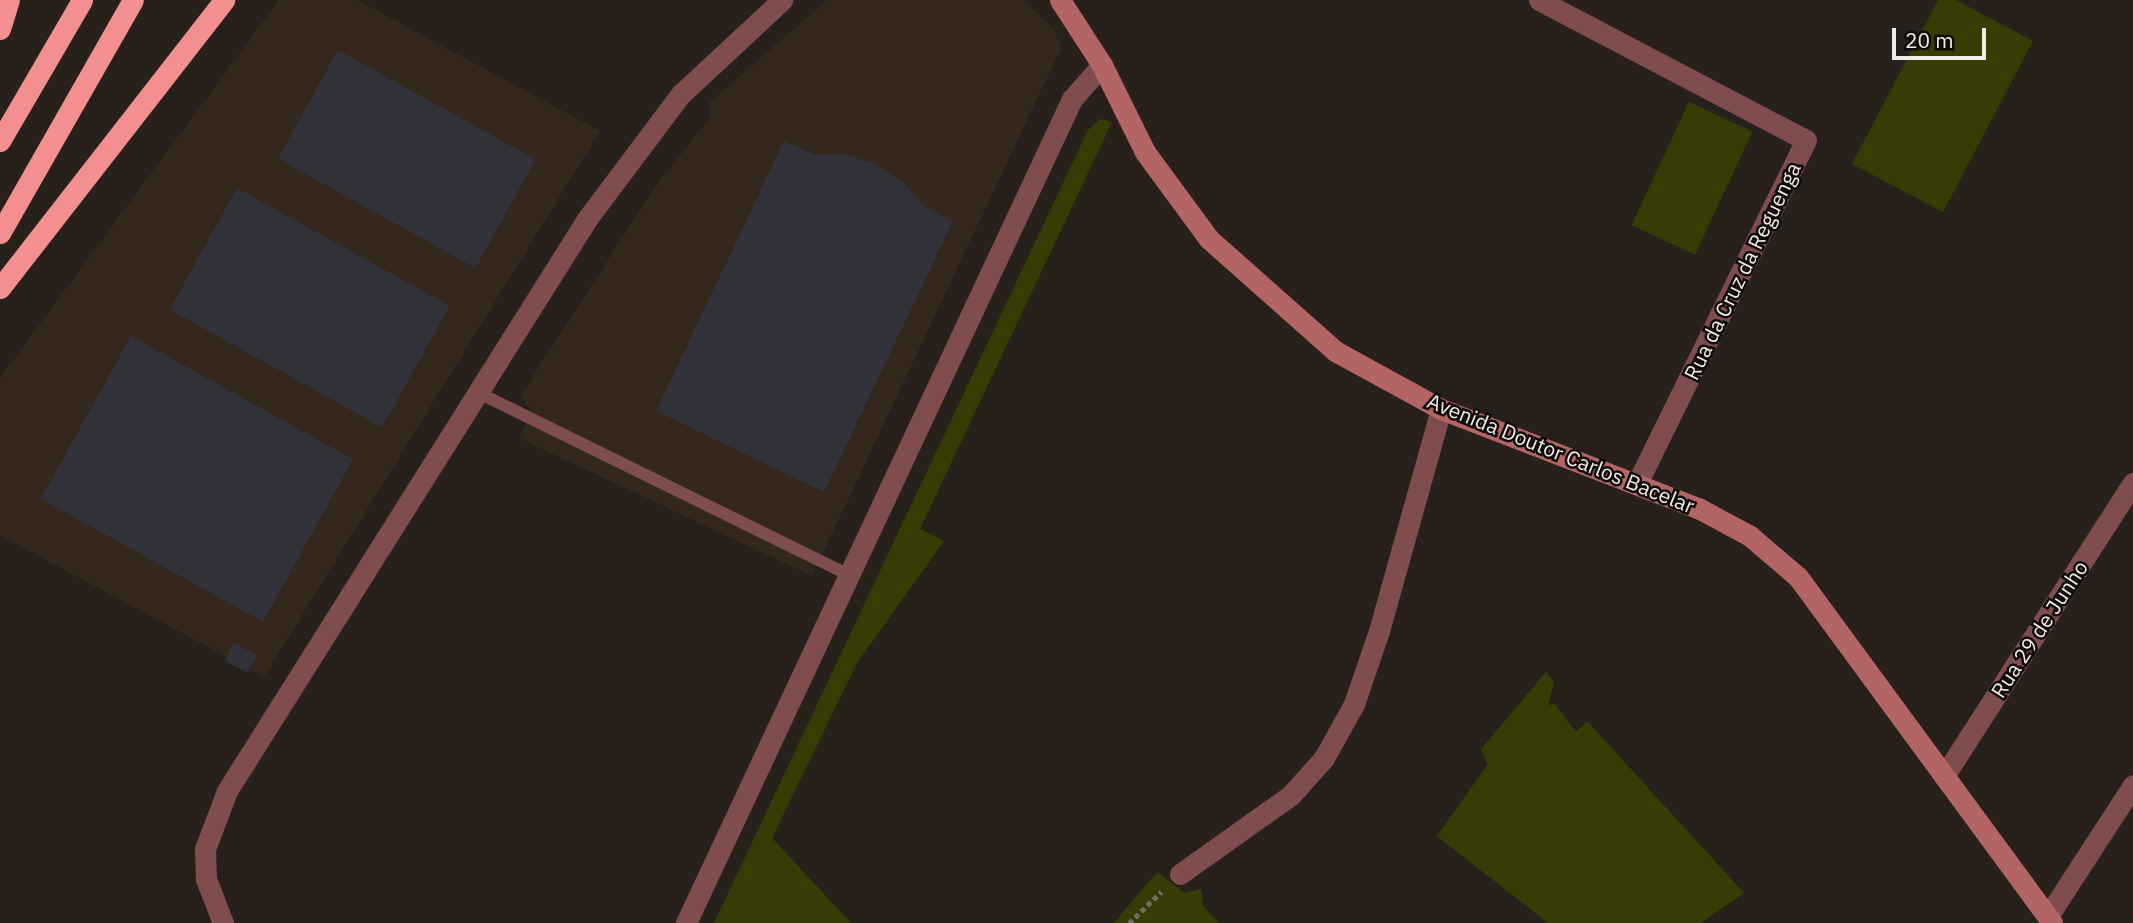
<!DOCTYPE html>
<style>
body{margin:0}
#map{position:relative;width:2133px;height:923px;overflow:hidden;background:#28211b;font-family:"IBM Plex Sans",sans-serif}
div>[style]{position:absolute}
.built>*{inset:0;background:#34281d}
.green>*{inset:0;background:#393b04;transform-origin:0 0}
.building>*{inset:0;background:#31313a;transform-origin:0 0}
.path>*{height:4.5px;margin-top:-2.25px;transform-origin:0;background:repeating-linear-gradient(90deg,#726c66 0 5px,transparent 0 8.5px)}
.lane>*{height:12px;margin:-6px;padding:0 6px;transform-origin:6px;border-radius:6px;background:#804d4e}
.street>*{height:21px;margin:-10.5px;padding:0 10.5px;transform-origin:10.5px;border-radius:10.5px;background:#804d4e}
.secondary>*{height:21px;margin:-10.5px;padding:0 10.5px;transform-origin:10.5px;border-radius:10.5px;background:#b56466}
.highway>*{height:21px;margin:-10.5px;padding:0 10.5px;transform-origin:10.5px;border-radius:10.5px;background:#f48f90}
span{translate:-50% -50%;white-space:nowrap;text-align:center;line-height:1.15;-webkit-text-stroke:5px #0e0b09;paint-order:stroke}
.street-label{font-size:21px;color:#f2ece8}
.scale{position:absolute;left:1892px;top:28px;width:94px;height:32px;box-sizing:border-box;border:4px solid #f2ece8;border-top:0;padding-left:9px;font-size:21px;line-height:24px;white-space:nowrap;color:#f2ece8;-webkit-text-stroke:5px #0e0b09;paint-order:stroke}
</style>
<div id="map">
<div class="built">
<div style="clip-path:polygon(279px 0,357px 0,600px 131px,264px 677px,0 535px,0 378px)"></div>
<div style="clip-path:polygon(827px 0,1023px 0,1054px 29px,1061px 48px,812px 576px,519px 438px,532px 411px,521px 395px,655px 187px,709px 119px,710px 102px)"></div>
</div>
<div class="green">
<div style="clip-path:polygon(1938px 0,1956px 0,2033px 41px,1943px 212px,1852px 164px)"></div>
<div style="left:1689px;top:102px;width:70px;height:136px;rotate:25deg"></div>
<div style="clip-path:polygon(1100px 119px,1112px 122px,920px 529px,944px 541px,857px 663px,772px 838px,851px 923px,714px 923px,1088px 130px)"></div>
<div style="clip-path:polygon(1546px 672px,1554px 682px,1548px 705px,1555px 704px,1576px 732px,1587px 721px,1744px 893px,1701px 923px,1548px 923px,1437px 836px,1488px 764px,1481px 749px)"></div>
<div style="clip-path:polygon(1157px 872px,1185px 893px,1201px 889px,1203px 906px,1219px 923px,1114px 923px)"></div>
</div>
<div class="building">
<div style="left:338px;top:50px;width:226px;height:124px;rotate:29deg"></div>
<div style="clip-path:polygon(784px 141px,815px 155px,844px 154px,873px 163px,904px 183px,925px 207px,953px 221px,824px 492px,656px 411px)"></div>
<div style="left:237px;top:188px;width:243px;height:139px;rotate:29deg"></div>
<div style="left:131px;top:336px;width:254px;height:186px;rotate:29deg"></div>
<div style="left:234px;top:643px;width:26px;height:20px;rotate:28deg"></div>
</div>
<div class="path">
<div style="left:1129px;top:923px;width:45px;rotate:-44.1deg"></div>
</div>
<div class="lane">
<div style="left:479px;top:393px;width:412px;rotate:26.2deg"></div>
</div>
<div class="street">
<div style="left:1539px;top:0;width:301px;rotate:27.7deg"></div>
<div style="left:1806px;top:140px;width:383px;rotate:116.2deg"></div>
<div style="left:1944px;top:776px;width:349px;rotate:-57.2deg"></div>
<div style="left:1180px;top:874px;width:136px;rotate:-35.4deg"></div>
<div style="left:1291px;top:795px;width:50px;rotate:-48.3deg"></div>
<div style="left:1324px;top:758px;width:62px;rotate:-60.9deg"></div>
<div style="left:1354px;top:704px;width:77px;rotate:-71.1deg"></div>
<div style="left:1379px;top:631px;width:230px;rotate:-74.4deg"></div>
<div style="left:2048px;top:916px;width:156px;rotate:-57deg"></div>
<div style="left:223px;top:923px;width:47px;rotate:-111.1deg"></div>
<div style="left:206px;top:879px;width:30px;rotate:-92deg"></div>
<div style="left:205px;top:849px;width:62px;rotate:-69.2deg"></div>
<div style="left:227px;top:791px;width:676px;rotate:-57.81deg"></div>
<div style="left:587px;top:219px;width:156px;rotate:-53.1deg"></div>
<div style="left:681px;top:94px;width:138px;rotate:-42.9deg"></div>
<div style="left:686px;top:923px;width:910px;rotate:-64.9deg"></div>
<div style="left:1072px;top:99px;width:45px;rotate:-48.6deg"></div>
</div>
<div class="secondary">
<div style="left:1060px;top:0;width:77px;rotate:57.1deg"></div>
<div style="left:1102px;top:65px;width:97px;rotate:63.7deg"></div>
<div style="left:1145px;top:152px;width:108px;rotate:53.7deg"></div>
<div style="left:1209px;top:239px;width:169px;rotate:41.6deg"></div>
<div style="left:1335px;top:351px;width:121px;rotate:28.7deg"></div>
<div style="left:1441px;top:409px;width:278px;rotate:21.1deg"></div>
<div style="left:1700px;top:509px;width:57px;rotate:28.4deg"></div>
<div style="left:1750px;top:536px;width:63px;rotate:40.5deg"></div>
<div style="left:1798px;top:577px;width:429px;rotate:53.7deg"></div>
</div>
<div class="highway">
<div style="left:0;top:29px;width:30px;rotate:-73deg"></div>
<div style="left:0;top:141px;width:163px;rotate:-59.8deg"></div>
<div style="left:0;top:233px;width:268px;rotate:-60.3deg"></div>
<div style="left:0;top:288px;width:365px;rotate:-52.1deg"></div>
</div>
<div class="street-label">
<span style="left:1742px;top:271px;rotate:-64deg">Rua da Cruz da Reguenga</span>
<span style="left:1561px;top:453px;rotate:22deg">Avenida Doutor Carlos Bacelar</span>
<span style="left:2039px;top:629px;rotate:-57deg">Rua 29 de Junho</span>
</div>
<div class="scale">20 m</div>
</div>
